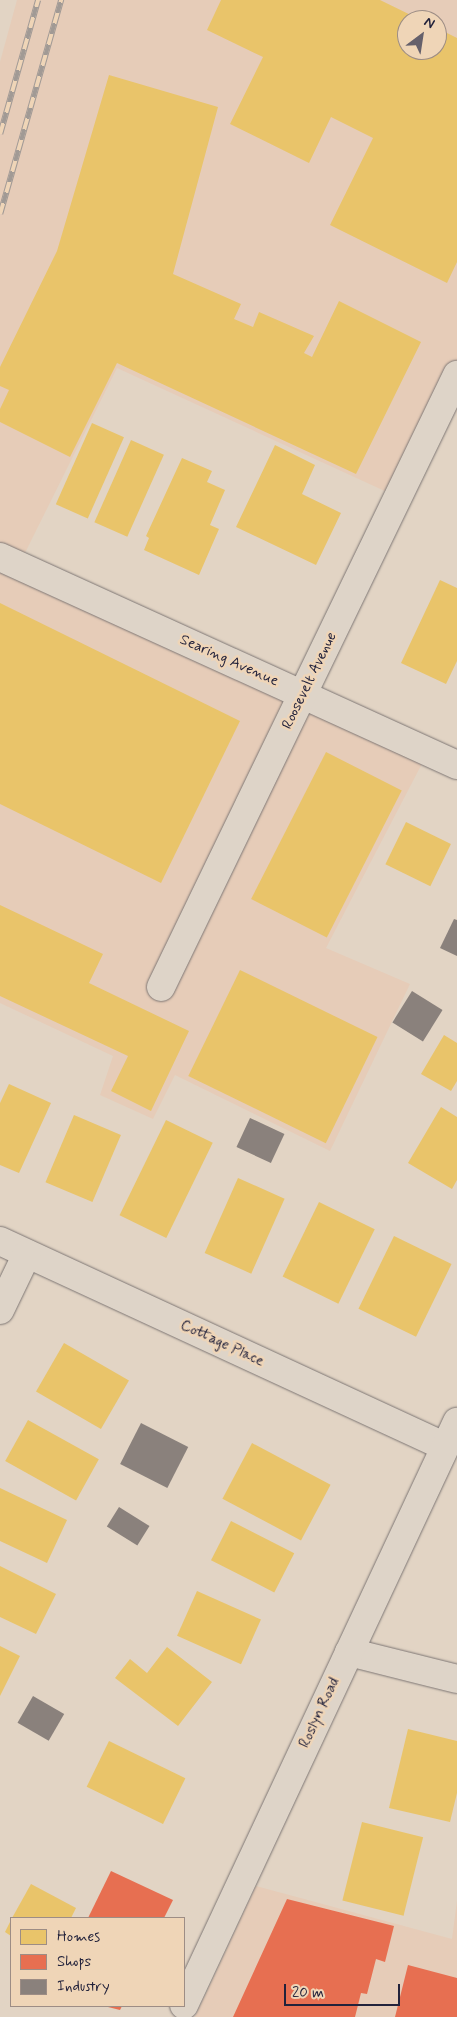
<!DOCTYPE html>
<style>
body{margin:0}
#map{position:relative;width:457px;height:2017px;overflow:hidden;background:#e2d4c4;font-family:Mynerve,sans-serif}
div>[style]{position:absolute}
.built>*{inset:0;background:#e6ccb8}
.homes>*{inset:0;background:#e9c46a;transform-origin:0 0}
.shops>*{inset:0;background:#e76f51}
.industry>*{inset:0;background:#8a817c;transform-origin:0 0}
.roads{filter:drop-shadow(0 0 1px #7d7674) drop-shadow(0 0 1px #7d7674)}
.minor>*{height:28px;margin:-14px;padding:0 14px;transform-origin:14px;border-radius:14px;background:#ded4c8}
.secondary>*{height:28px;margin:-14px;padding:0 14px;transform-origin:14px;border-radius:14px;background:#ded4c8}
.rail>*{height:5.5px;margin-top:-2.75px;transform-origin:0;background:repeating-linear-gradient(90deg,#efd5b7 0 11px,#a19a95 0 22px);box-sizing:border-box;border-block:1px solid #a19a95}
span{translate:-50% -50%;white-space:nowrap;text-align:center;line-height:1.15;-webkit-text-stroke:5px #efd5b7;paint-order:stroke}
.street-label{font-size:15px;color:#22223b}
.legend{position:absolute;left:10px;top:1917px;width:175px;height:90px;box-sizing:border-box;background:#efd5b7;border:1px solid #9d8d85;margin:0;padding:6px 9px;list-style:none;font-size:15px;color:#22223b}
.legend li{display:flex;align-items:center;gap:10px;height:25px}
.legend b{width:25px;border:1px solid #9d8d85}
.north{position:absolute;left:397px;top:10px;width:50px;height:50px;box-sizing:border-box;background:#efd5b7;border:1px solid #9d8d85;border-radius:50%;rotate:31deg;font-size:14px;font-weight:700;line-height:20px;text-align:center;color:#22223b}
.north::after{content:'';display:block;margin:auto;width:18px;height:22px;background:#65606b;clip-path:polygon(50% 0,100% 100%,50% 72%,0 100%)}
.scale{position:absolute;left:284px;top:1984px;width:116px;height:22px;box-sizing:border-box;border:2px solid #22223b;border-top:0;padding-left:6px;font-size:15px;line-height:18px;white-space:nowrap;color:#22223b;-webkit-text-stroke:4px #efd5b7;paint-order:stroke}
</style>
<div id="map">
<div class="built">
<div style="clip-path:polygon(evenodd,17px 0,457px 0,457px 379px,400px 498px,117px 368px,18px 567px,427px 754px,326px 948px,410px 984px,330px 1151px,175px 1075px,153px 1119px,100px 1095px,113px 1056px,0 1003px,0 62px,17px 0,407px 20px,437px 20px,437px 50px,407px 50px,407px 20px)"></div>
<div style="clip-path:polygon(256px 1886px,452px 1939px,457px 1901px,457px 2017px,195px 2017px)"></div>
</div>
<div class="homes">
<div style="clip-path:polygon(221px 0,380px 0,421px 20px,407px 20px,407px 50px,437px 50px,437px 28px,457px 38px,457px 262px,447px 283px,330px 225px,373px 138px,331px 117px,309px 163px,230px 124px,263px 57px,207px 30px)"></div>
<div style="clip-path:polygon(109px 75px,218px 107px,173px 274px,241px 304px,234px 319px,253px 327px,259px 312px,314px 336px,304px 353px,312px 357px,339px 301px,421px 342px,356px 474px,117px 363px,70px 457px,0 422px,0 409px,9px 390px,0 386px,0 367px,57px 251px)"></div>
<div style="left:92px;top:423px;width:35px;height:89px;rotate:24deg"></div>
<div style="left:131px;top:440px;width:36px;height:90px;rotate:24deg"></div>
<div style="clip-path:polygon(275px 445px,315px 465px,302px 494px,341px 513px,316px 565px,236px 527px)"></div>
<div style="clip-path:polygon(182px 458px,212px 471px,207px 482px,225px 490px,210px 525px,219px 529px,199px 575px,144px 550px,149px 538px,146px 536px)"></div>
<div style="clip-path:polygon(440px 580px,457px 588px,457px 661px,446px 684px,401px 663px)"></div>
<div style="clip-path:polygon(0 603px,240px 721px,161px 883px,0 804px)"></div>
<div style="left:326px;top:752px;width:85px;height:165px;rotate:27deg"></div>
<div style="left:406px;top:822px;width:50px;height:47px;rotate:26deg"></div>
<div style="clip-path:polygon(0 905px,103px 954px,89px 983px,189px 1031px,151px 1111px,111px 1091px,128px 1056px,0 996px)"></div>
<div style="left:240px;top:970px;width:153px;height:118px;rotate:26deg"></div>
<div style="clip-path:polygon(444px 1035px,457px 1043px,457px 1081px,451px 1091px,421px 1074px)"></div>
<div style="clip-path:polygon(9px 1084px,51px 1103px,19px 1173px,0 1165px,0 1103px)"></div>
<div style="clip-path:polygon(441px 1107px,457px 1117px,457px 1180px,452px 1189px,408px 1163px)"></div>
<div style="left:74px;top:1115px;width:51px;height:73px;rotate:23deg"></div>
<div style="left:166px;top:1120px;width:52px;height:106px;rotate:26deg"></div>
<div style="left:238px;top:1178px;width:51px;height:82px;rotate:24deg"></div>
<div style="left:319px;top:1202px;width:62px;height:83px;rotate:26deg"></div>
<div style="left:394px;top:1236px;width:64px;height:81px;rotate:26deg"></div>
<div style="left:64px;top:1343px;width:75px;height:56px;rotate:30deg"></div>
<div style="left:28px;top:1420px;width:81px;height:47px;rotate:29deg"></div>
<div style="left:252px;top:1443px;width:89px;height:63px;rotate:28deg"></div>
<div style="clip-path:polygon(0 1488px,67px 1520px,47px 1563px,0 1541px)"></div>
<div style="left:231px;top:1521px;width:71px;height:44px;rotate:27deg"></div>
<div style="clip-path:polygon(0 1566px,56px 1594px,36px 1634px,0 1617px)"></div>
<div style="left:197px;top:1591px;width:70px;height:49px;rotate:24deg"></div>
<div style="clip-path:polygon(0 1646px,20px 1656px,0 1696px)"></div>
<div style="clip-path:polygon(167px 1647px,212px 1682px,178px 1726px,115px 1678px,130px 1659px,147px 1673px)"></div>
<div style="clip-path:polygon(408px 1729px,457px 1741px,457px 1793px,450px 1822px,389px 1808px)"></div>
<div style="left:109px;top:1741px;width:85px;height:51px;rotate:26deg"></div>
<div style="left:362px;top:1822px;width:63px;height:81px;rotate:14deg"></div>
<div style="clip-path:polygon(31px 1884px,76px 1908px,71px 1918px,12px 1918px)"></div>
<div style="clip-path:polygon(11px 1920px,11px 1936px,5px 1932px)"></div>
</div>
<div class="shops">
<div style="clip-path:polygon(111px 1871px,173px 1900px,164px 1918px,88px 1918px)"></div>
<div style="clip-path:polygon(287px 1899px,394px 1926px,385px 1962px,376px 1959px,367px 1994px,361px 1993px,355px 2017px,233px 2017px)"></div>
<div style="clip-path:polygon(408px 1965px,457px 1978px,457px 2017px,395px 2017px)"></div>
<div style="clip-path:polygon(104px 2006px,122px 2006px,120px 2010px)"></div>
</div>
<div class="industry">
<div style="clip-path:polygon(454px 919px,457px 920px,457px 956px,440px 948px)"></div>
<div style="left:412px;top:991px;width:36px;height:37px;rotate:32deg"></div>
<div style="left:250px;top:1118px;width:38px;height:32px;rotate:25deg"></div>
<div style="left:141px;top:1423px;width:53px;height:46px;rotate:27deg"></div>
<div style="left:119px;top:1507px;width:36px;height:23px;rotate:32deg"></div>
<div style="left:33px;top:1696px;width:36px;height:31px;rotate:30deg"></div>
</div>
<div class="roads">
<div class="minor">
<div style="left:0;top:557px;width:502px;rotate:24.47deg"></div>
<div style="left:161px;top:987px;width:680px;rotate:-64.19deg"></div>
<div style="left:0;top:1241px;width:490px;rotate:24.8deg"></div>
<div style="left:0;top:1310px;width:62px;rotate:-64.3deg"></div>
<div style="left:349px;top:1652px;width:111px;rotate:14deg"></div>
</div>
<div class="secondary">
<div style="left:184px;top:2005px;width:644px;rotate:-64.91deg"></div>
</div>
</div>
<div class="rail">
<div style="left:0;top:134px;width:139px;rotate:-74.2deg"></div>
<div style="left:0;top:214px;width:223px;rotate:-74.1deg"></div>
</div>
<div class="street-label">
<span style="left:229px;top:661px;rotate:24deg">Searing Avenue</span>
<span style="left:310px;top:681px;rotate:-64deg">Roosevelt Avenue</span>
<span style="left:222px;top:1344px;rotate:25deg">Cottage Place</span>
<span style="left:320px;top:1713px;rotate:-65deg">Roslyn Road</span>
</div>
<ul class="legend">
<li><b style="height:14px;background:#e9c46a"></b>Homes</li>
<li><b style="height:14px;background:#e76f51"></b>Shops</li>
<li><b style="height:14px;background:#8a817c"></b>Industry</li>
</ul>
<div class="north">N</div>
<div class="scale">20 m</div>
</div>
